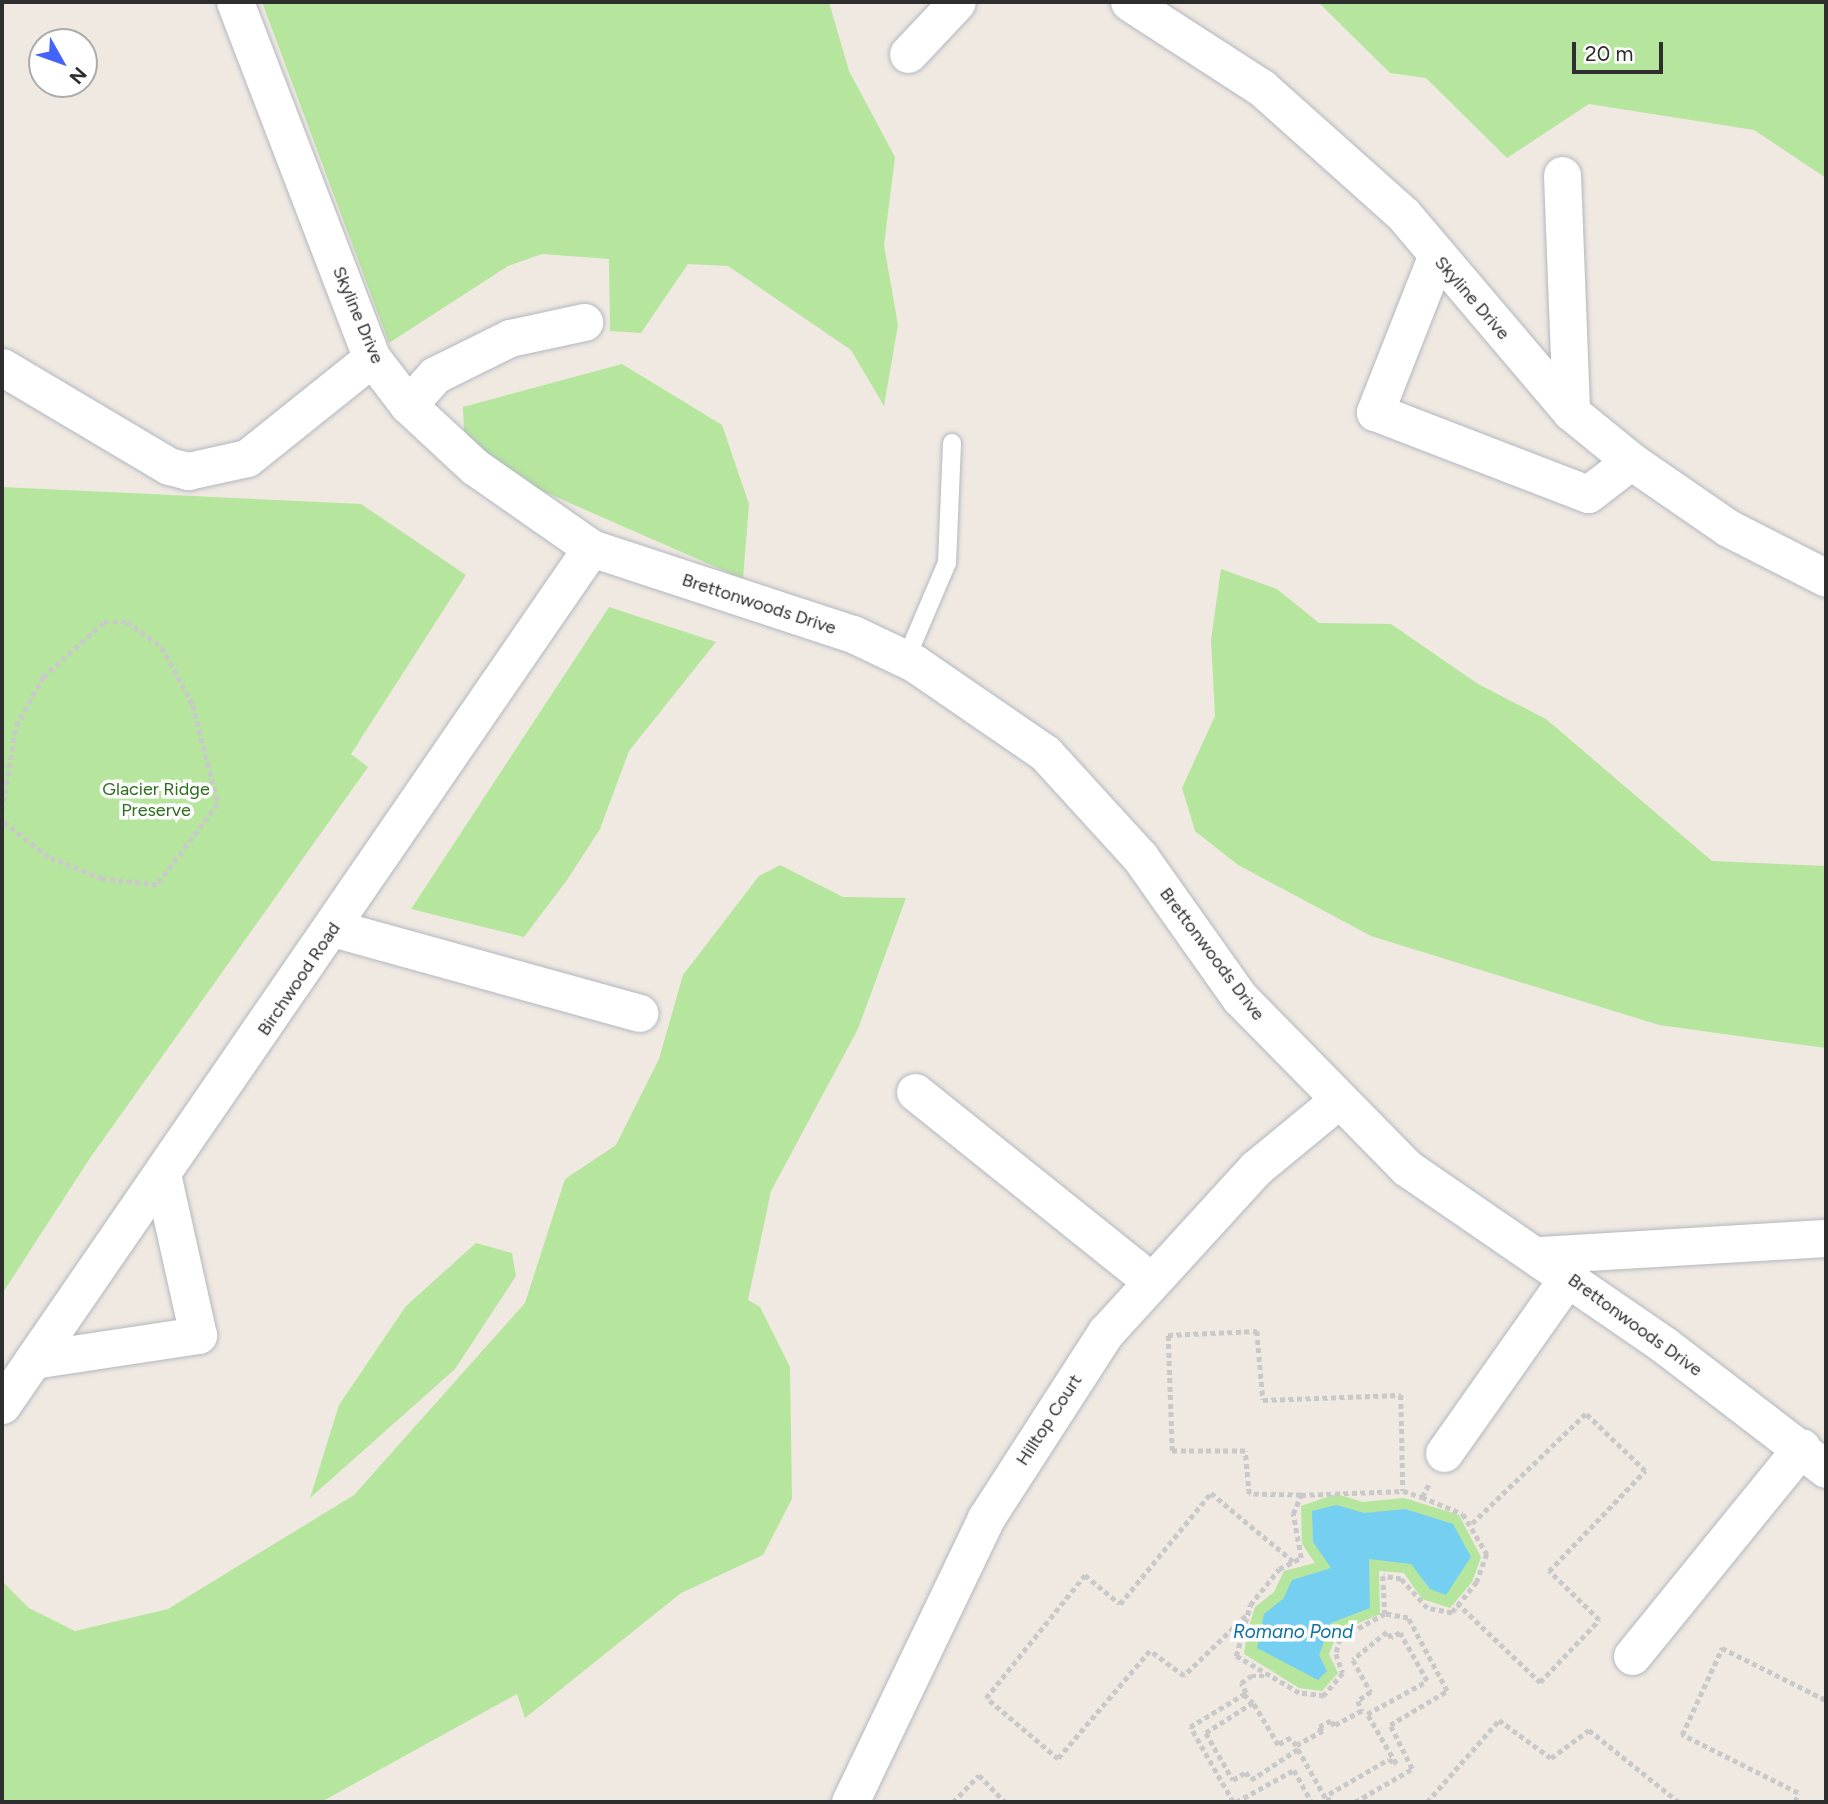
<!DOCTYPE html>
<style>
body{margin:0}
#map{position:relative;width:1828px;height:1804px;overflow:hidden;background:#efe9e1;font-family:Figtree,sans-serif}
div>[style]{position:absolute}
.green>*{inset:0;background:#b6e59e}
.water>*{inset:0;background:#75cff0}
.path>*{height:4.5px;margin-top:-2.25px;transform-origin:0;background:repeating-linear-gradient(90deg,#c9c9c9 0 5px,transparent 0 8.5px)}
.roads{filter:drop-shadow(0 0 2px #b4b7c1) drop-shadow(0 0 2px #b4b7c1)}
.service>*{height:18px;margin:-9px;padding:0 9px;transform-origin:9px;border-radius:9px;background:#fff}
.minor>*{height:37px;margin:-18.5px;padding:0 18.5px;transform-origin:18.5px;border-radius:18.5px;background:#fff}
span{translate:-50% -50%;white-space:nowrap;text-align:center;line-height:1.15;-webkit-text-stroke:7px #fff;paint-order:stroke}
.street-label{font-size:18px;color:#2e2e2e}
.park-label{font-size:18px;color:#2c6e1b}
.water-label{font-size:19px;color:#0d6fa3;font-style:italic}
.frame{position:absolute;inset:0;border:4px solid #2e2e2e;pointer-events:none}
.north{position:absolute;left:28px;top:28px;width:70px;height:70px;box-sizing:border-box;background:#fff;border:2px solid #ababab;border-radius:50%;rotate:130deg;font-size:19px;font-weight:700;line-height:28px;text-align:center;color:#2e2e2e}
.north::after{content:'';display:block;margin:auto;width:24px;height:32px;background:#4264fb;clip-path:polygon(50% 0,100% 100%,50% 72%,0 100%)}
.scale{position:absolute;left:1572px;top:42px;width:91px;height:32px;box-sizing:border-box;border:4px solid #2e2e2e;border-top:0;padding-left:9px;font-size:21px;line-height:24px;white-space:nowrap;color:#2e2e2e;-webkit-text-stroke:5px #fff;paint-order:stroke}
</style>
<div id="map">
<div class="green">
<div style="clip-path:polygon(262px 2px,829px 2px,849px 71px,895px 157px,884px 245px,898px 325px,884px 406px,851px 350px,728px 266px,688px 264px,641px 333px,610px 331px,609px 259px,542px 254px,508px 266px,389px 343px)"></div>
<div style="clip-path:polygon(1318px 2px,1826px 2px,1826px 178px,1754px 130px,1589px 104px,1507px 158px,1426px 78px,1390px 73px)"></div>
<div style="clip-path:polygon(622px 364px,722px 425px,749px 504px,743px 579px,465px 457px,463px 407px)"></div>
<div style="clip-path:polygon(2px 487px,361px 504px,466px 575px,351px 754px,368px 767px,90px 1158px,2px 1294px)"></div>
<div style="clip-path:polygon(1221px 569px,1277px 589px,1319px 623px,1391px 624px,1478px 684px,1546px 719px,1712px 861px,1826px 866px,1826px 1048px,1659px 1025px,1371px 936px,1238px 865px,1195px 831px,1182px 788px,1215px 716px,1211px 640px)"></div>
<div style="clip-path:polygon(609px 607px,716px 642px,629px 751px,600px 829px,567px 880px,524px 937px,411px 909px)"></div>
<div style="clip-path:polygon(780px 865px,843px 897px,906px 898px,858px 1029px,771px 1191px,748px 1300px,760px 1307px,790px 1367px,792px 1499px,763px 1555px,681px 1593px,525px 1718px,517px 1694px,321px 1802px,2px 1802px,2px 1581px,29px 1608px,75px 1631px,168px 1609px,354px 1495px,525px 1303px,565px 1179px,616px 1145px,659px 1059px,683px 975px,759px 876px)"></div>
<div style="clip-path:polygon(476px 1243px,512px 1253px,516px 1276px,455px 1369px,310px 1498px,339px 1405px,406px 1306px)"></div>
<div style="clip-path:polygon(1336px 1494px,1363px 1502px,1404px 1498px,1459px 1515px,1481px 1557px,1472px 1582px,1450px 1608px,1422px 1599px,1404px 1573px,1379px 1571px,1380px 1614px,1338px 1632px,1329px 1654px,1338px 1673px,1322px 1691px,1299px 1688px,1244px 1654px,1247px 1633px,1255px 1607px,1274px 1592px,1284px 1571px,1315px 1563px,1302px 1544px,1301px 1506px)"></div>
</div>
<div class="water">
<div style="clip-path:polygon(1336px 1505px,1364px 1513px,1405px 1509px,1453px 1524px,1471px 1557px,1446px 1595px,1430px 1589px,1411px 1564px,1369px 1559px,1370px 1608px,1331px 1623px,1319px 1655px,1327px 1671px,1318px 1680px,1257px 1648px,1264px 1614px,1283px 1599px,1292px 1580px,1331px 1568px,1313px 1542px,1312px 1511px)"></div>
</div>
<div class="path">
<div style="left:2px;top:810px;width:85px;rotate:-80.5deg"></div>
<div style="left:16px;top:726px;width:56px;rotate:-61.1deg"></div>
<div style="left:43px;top:677px;width:82px;rotate:-42deg"></div>
<div style="left:104px;top:622px;width:23px"></div>
<div style="left:127px;top:622px;width:43px;rotate:35.5deg"></div>
<div style="left:162px;top:647px;width:66px;rotate:61.9deg"></div>
<div style="left:193px;top:705px;width:102px;rotate:75.8deg"></div>
<div style="left:218px;top:804px;width:101px;rotate:127deg"></div>
<div style="left:157px;top:885px;width:55px;rotate:-173.8deg"></div>
<div style="left:102px;top:879px;width:58px;rotate:-157.8deg"></div>
<div style="left:48px;top:857px;width:58px;rotate:-142deg"></div>
<div style="left:1301px;top:1495px;width:52px;rotate:-178.9deg"></div>
<div style="left:1249px;top:1494px;width:43px;rotate:-95.3deg"></div>
<div style="left:1245px;top:1451px;width:73px;rotate:180deg"></div>
<div style="left:1172px;top:1451px;width:116px;rotate:-92deg"></div>
<div style="left:1168px;top:1335px;width:89px;rotate:-2.6deg"></div>
<div style="left:1257px;top:1331px;width:69px;rotate:85deg"></div>
<div style="left:1263px;top:1400px;width:138px;rotate:-2.1deg"></div>
<div style="left:1401px;top:1395px;width:96px;rotate:88.8deg"></div>
<div style="left:1422px;top:1497px;width:44px;rotate:22.5deg"></div>
<div style="left:1463px;top:1514px;width:47px;rotate:59deg"></div>
<div style="left:1487px;top:1554px;width:30px;rotate:110deg"></div>
<div style="left:1477px;top:1582px;width:40px;rotate:129deg"></div>
<div style="left:1452px;top:1613px;width:25px;rotate:-169deg"></div>
<div style="left:1427px;top:1608px;width:39px;rotate:-132deg"></div>
<div style="left:1401px;top:1579px;width:18px;rotate:-171deg"></div>
<div style="left:1383px;top:1576px;width:38px;rotate:87deg"></div>
<div style="left:1385px;top:1614px;width:51px;rotate:150.9deg"></div>
<div style="left:1340px;top:1639px;width:16px;rotate:105deg"></div>
<div style="left:1336px;top:1654px;width:20px;rotate:70deg"></div>
<div style="left:1343px;top:1673px;width:30px;rotate:130deg"></div>
<div style="left:1324px;top:1696px;width:25px;rotate:-173deg"></div>
<div style="left:1299px;top:1693px;width:73px;rotate:-149.6deg"></div>
<div style="left:1236px;top:1656px;width:53px;rotate:-74.6deg"></div>
<div style="left:1250px;top:1605px;width:46px;rotate:-51.1deg"></div>
<div style="left:1279px;top:1569px;width:25px;rotate:-27deg"></div>
<div style="left:1301px;top:1558px;width:45px;rotate:-100.3deg"></div>
<div style="left:1293px;top:1514px;width:21px;rotate:-67deg"></div>
<div style="left:1301px;top:1495px;width:102px;rotate:-2.2deg"></div>
<div style="left:1403px;top:1491px;width:20px;rotate:18deg"></div>
<div style="left:1422px;top:1497px;width:17px;rotate:-62deg"></div>
<div style="left:1457px;top:1603px;width:115px;rotate:43.6deg"></div>
<div style="left:1540px;top:1682px;width:86px;rotate:-46.4deg"></div>
<div style="left:1599px;top:1620px;width:70px;rotate:-135.6deg"></div>
<div style="left:1549px;top:1571px;width:139px;rotate:-46.2deg"></div>
<div style="left:1645px;top:1471px;width:82px;rotate:-136deg"></div>
<div style="left:1586px;top:1414px;width:161px;rotate:136deg"></div>
<div style="left:1246px;top:1616px;width:86px;rotate:135.9deg"></div>
<div style="left:1184px;top:1676px;width:42px;rotate:-143.7deg"></div>
<div style="left:1150px;top:1651px;width:142px;rotate:130.4deg"></div>
<div style="left:1058px;top:1759px;width:94px;rotate:-139.7deg"></div>
<div style="left:986px;top:1698px;width:158px;rotate:-51.2deg"></div>
<div style="left:1085px;top:1575px;width:45px;rotate:39.6deg"></div>
<div style="left:1120px;top:1604px;width:144px;rotate:-50.7deg"></div>
<div style="left:1211px;top:1493px;width:108px;rotate:39.7deg"></div>
<div style="left:1244px;top:1694px;width:13px;rotate:45deg"></div>
<div style="left:1253px;top:1703px;width:56px;rotate:147.4deg"></div>
<div style="left:1206px;top:1733px;width:54px;rotate:60.1deg"></div>
<div style="left:1233px;top:1780px;width:15px;rotate:-32deg"></div>
<div style="left:1246px;top:1772px;width:9px;rotate:58deg"></div>
<div style="left:1251px;top:1780px;width:56px;rotate:-33.4deg"></div>
<div style="left:1298px;top:1749px;width:61px;rotate:60.5deg"></div>
<div style="left:1328px;top:1802px;width:8px;rotate:-83deg"></div>
<div style="left:1329px;top:1794px;width:69px;rotate:-30.3deg"></div>
<div style="left:1389px;top:1759px;width:9px;rotate:36deg"></div>
<div style="left:1396px;top:1764px;width:58px;rotate:-120.1deg"></div>
<div style="left:1367px;top:1714px;width:68px;rotate:-28.8deg"></div>
<div style="left:1427px;top:1681px;width:55px;rotate:-119.4deg"></div>
<div style="left:1400px;top:1633px;width:10px;rotate:151deg"></div>
<div style="left:1391px;top:1638px;width:7px;rotate:-124deg"></div>
<div style="left:1387px;top:1632px;width:44px;rotate:140.5deg"></div>
<div style="left:1353px;top:1660px;width:37px;rotate:61deg"></div>
<div style="left:1371px;top:1692px;width:16px;rotate:145deg"></div>
<div style="left:1358px;top:1701px;width:11px;rotate:68deg"></div>
<div style="left:1362px;top:1711px;width:32px;rotate:152deg"></div>
<div style="left:1334px;top:1726px;width:6px;rotate:-121deg"></div>
<div style="left:1331px;top:1721px;width:13px;rotate:153deg"></div>
<div style="left:1319px;top:1727px;width:6px;rotate:45deg"></div>
<div style="left:1323px;top:1731px;width:31px;rotate:151deg"></div>
<div style="left:1296px;top:1746px;width:9px;rotate:-122deg"></div>
<div style="left:1291px;top:1738px;width:15px;rotate:152deg"></div>
<div style="left:1278px;top:1745px;width:49px;rotate:-120.8deg"></div>
<div style="left:953px;top:1802px;width:37px;rotate:-46deg"></div>
<div style="left:979px;top:1775px;width:37px;rotate:46deg"></div>
<div style="left:1233px;top:1802px;width:86px;rotate:-119.8deg"></div>
<div style="left:1190px;top:1727px;width:66px;rotate:-31.3deg"></div>
<div style="left:1246px;top:1693px;width:11px;rotate:-117deg"></div>
<div style="left:1241px;top:1683px;width:12px;rotate:-35deg"></div>
<div style="left:1251px;top:1676px;width:15px"></div>
<div style="left:1236px;top:1802px;width:66px;rotate:-28.9deg"></div>
<div style="left:1294px;top:1770px;width:37px;rotate:61deg"></div>
<div style="left:1355px;top:1802px;width:66px;rotate:-30.1deg"></div>
<div style="left:1412px;top:1769px;width:49px;rotate:-116.6deg"></div>
<div style="left:1390px;top:1725px;width:66px;rotate:-30.8deg"></div>
<div style="left:1447px;top:1691px;width:83px;rotate:-118.1deg"></div>
<div style="left:1408px;top:1618px;width:23px;rotate:-170deg"></div>
<div style="left:1427px;top:1802px;width:109px;rotate:-48.7deg"></div>
<div style="left:1499px;top:1720px;width:64px;rotate:36.2deg"></div>
<div style="left:1551px;top:1758px;width:47px;rotate:-36.4deg"></div>
<div style="left:1589px;top:1730px;width:115px;rotate:38.7deg"></div>
<div style="left:1795px;top:1802px;width:9px;rotate:-72deg"></div>
<div style="left:1798px;top:1793px;width:130px;rotate:-153.4deg"></div>
<div style="left:1682px;top:1735px;width:96px;rotate:-65.3deg"></div>
<div style="left:1722px;top:1648px;width:116px;rotate:26.6deg"></div>
</div>
<div class="roads">
<div class="service">
<div style="left:906px;top:659px;width:104px;rotate:-66.9deg"></div>
<div style="left:947px;top:563px;width:120px;rotate:-87.6deg"></div>
</div>
<div class="minor">
<div style="left:235px;top:2px;width:381px;rotate:69deg"></div>
<div style="left:372px;top:358px;width:59px;rotate:52.5deg"></div>
<div style="left:408px;top:405px;width:91px;rotate:42.8deg"></div>
<div style="left:475px;top:467px;width:141px;rotate:34.9deg"></div>
<div style="left:591px;top:548px;width:276px;rotate:18.2deg"></div>
<div style="left:853px;top:634px;width:68px;rotate:25.4deg"></div>
<div style="left:914px;top:663px;width:159px;rotate:34.5deg"></div>
<div style="left:1045px;top:753px;width:141px;rotate:47.6deg"></div>
<div style="left:1140px;top:857px;width:173px;rotate:54.7deg"></div>
<div style="left:1240px;top:998px;width:238px;rotate:45.5deg"></div>
<div style="left:1407px;top:1168px;width:311px;rotate:34.5deg"></div>
<div style="left:1663px;top:1344px;width:205px;rotate:37.5deg"></div>
<div style="left:1129px;top:2px;width:158px;rotate:32.9deg"></div>
<div style="left:1262px;top:88px;width:189px;rotate:41.8deg"></div>
<div style="left:1403px;top:214px;width:260px;rotate:49.7deg"></div>
<div style="left:1571px;top:412px;width:77px;rotate:39.2deg"></div>
<div style="left:1631px;top:461px;width:118px;rotate:34.6deg"></div>
<div style="left:1728px;top:528px;width:110px;rotate:27deg"></div>
<div style="left:908px;top:54px;width:71px;rotate:-46.7deg"></div>
<div style="left:1562px;top:175px;width:237px;rotate:87.8deg"></div>
<div style="left:1436px;top:257px;width:167px;rotate:111.5deg"></div>
<div style="left:1375px;top:412px;width:228px;rotate:21.1deg"></div>
<div style="left:1588px;top:494px;width:54px;rotate:-37.5deg"></div>
<div style="left:2px;top:367px;width:194px;rotate:30.7deg"></div>
<div style="left:169px;top:466px;width:20px;rotate:15deg"></div>
<div style="left:188px;top:471px;width:60px;rotate:-12.4deg"></div>
<div style="left:247px;top:458px;width:160px;rotate:-38.7deg"></div>
<div style="left:408px;top:405px;width:40px;rotate:-48deg"></div>
<div style="left:435px;top:375px;width:84px;rotate:-26.3deg"></div>
<div style="left:510px;top:338px;width:76px;rotate:-12.2deg"></div>
<div style="left:333px;top:928px;width:318px;rotate:15.5deg"></div>
<div style="left:915px;top:1092px;width:299px;rotate:38.7deg"></div>
<div style="left:1538px;top:1255px;width:289px;rotate:-3.4deg"></div>
<div style="left:33px;top:1360px;width:167px;rotate:-8.6deg"></div>
<div style="left:198px;top:1335px;width:165px;rotate:-102.6deg"></div>
<div style="left:2px;top:1405px;width:1040px;rotate:-55.5deg"></div>
<div style="left:1444px;top:1453px;width:215px;rotate:-54.8deg"></div>
<div style="left:1632px;top:1656px;width:269px;rotate:-50.9deg"></div>
<div style="left:850px;top:1802px;width:315px;rotate:-64.4deg"></div>
<div style="left:986px;top:1518px;width:221px;rotate:-57.2deg"></div>
<div style="left:1106px;top:1332px;width:222px;rotate:-47.6deg"></div>
<div style="left:1256px;top:1168px;width:104px;rotate:-39.5deg"></div>
</div>
</div>
<div class="street-label">
<span style="left:1472px;top:298px;rotate:49deg">Skyline Drive</span>
<span style="left:358px;top:315px;rotate:67deg">Skyline Drive</span>
<span style="left:759px;top:604px;rotate:18deg">Brettonwoods Drive</span>
<span style="left:1212px;top:954px;rotate:53deg">Brettonwoods Drive</span>
<span style="left:299px;top:979px;rotate:-56deg">Birchwood Road</span>
<span style="left:1635px;top:1325px;rotate:36deg">Brettonwoods Drive</span>
<span style="left:1049px;top:1420px;rotate:-57deg">Hilltop Court</span>
</div>
<div class="park-label">
<span style="left:156px;top:800px">Glacier Ridge<br>Preserve</span>
</div>
<div class="water-label">
<span style="left:1293px;top:1632px">Romano Pond</span>
</div>
<div class="frame"></div>
<div class="north">N</div>
<div class="scale">20 m</div>
</div>
